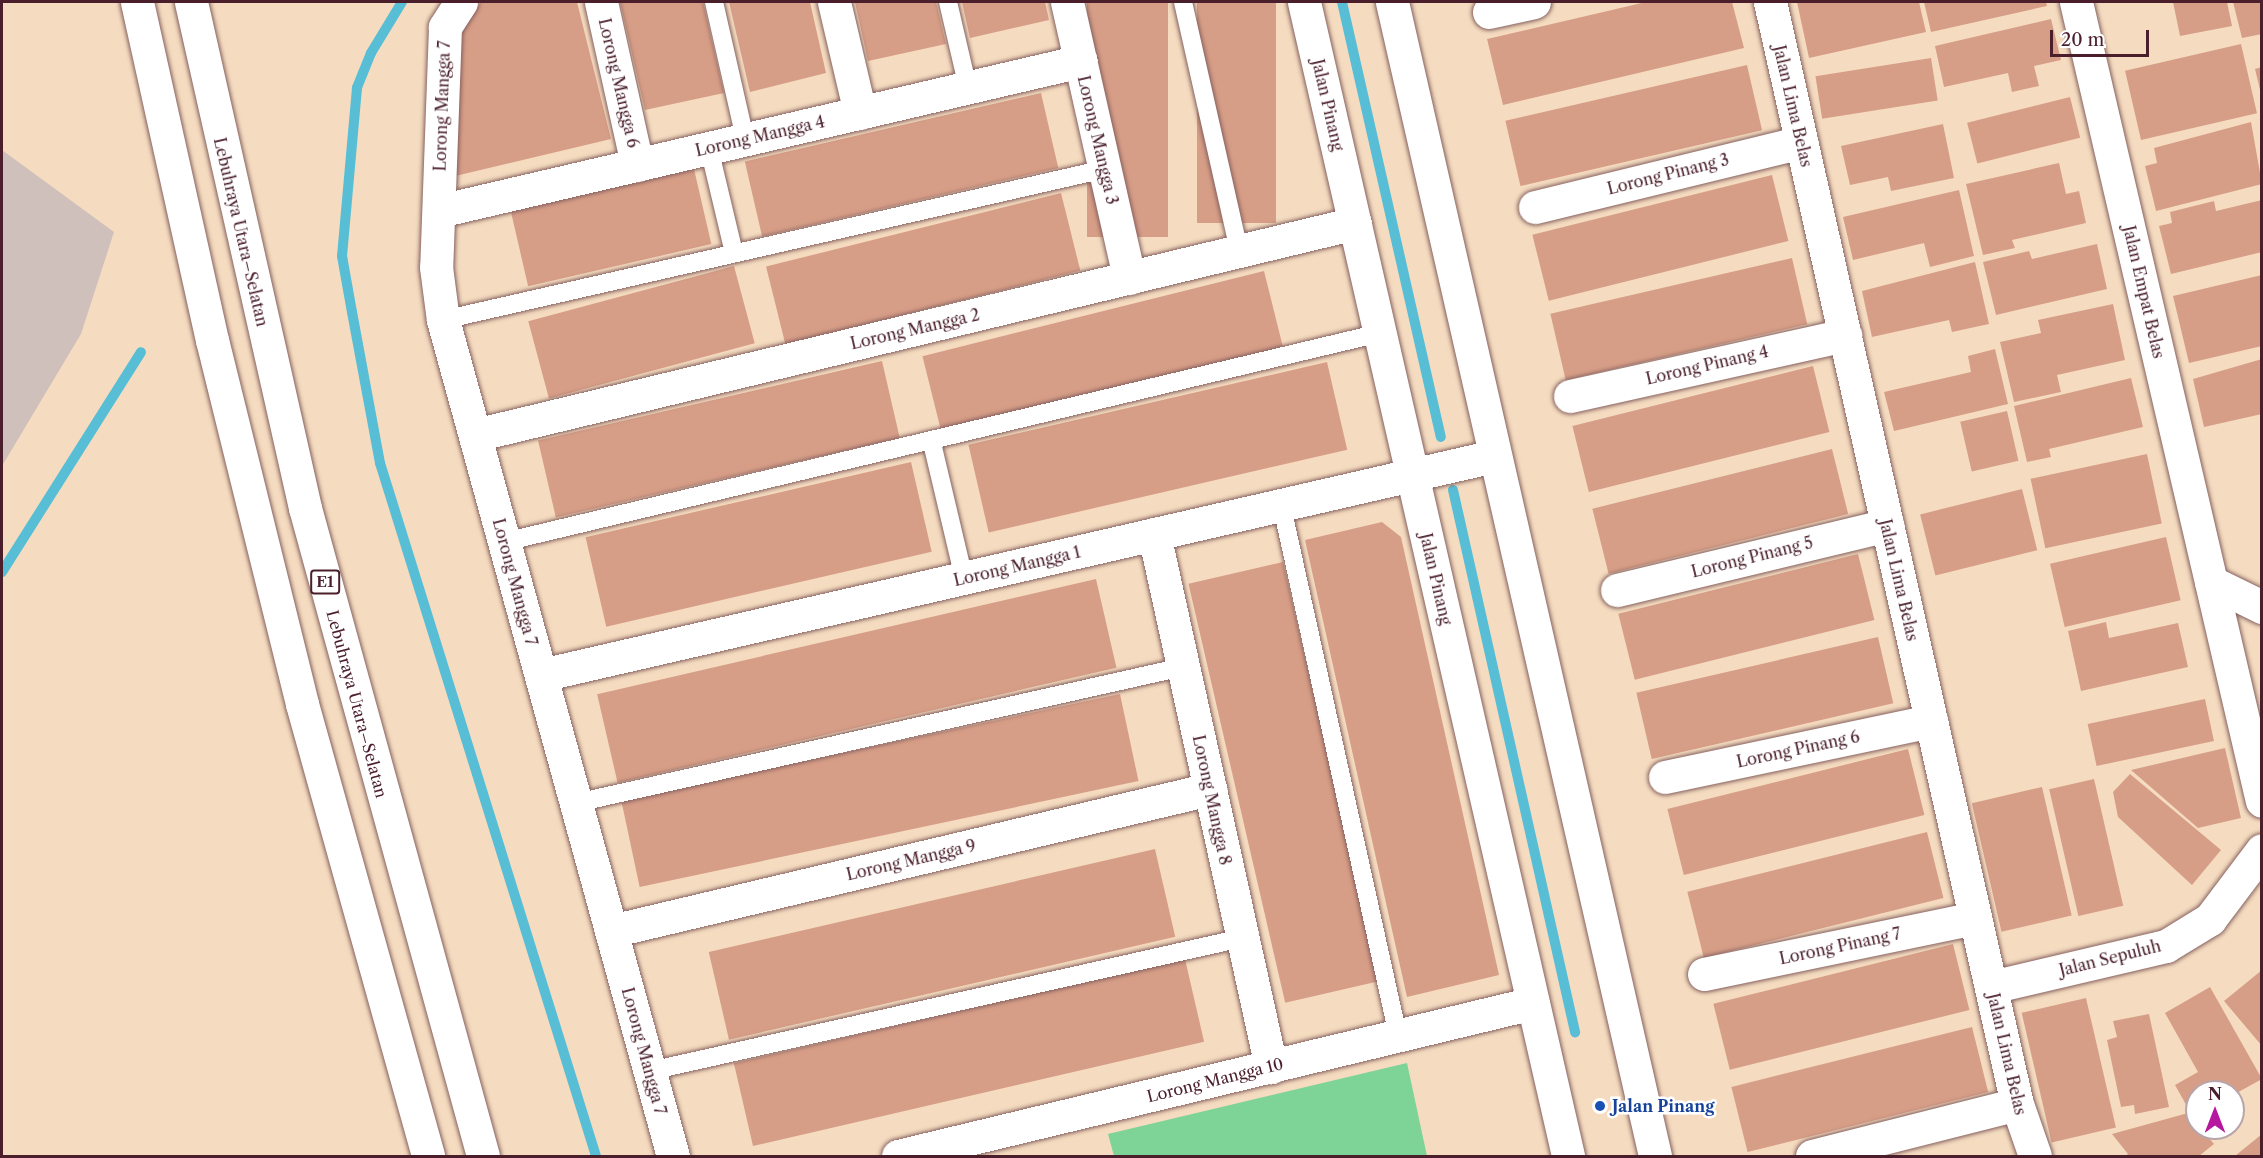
<!DOCTYPE html>
<meta charset="utf-8">
<style>
body{margin:0}
#map{position:relative;width:2263px;height:1158px;overflow:hidden;background:#f5dcc0;font-family:"Libre Caslon Text",serif}
div>[style]{position:absolute}
.industrial>*{inset:0;background:#d0c0bc}
.green>*{inset:0;background:#7ed396}
.stream>*{height:10px;margin:-5px;padding:0 5px;transform-origin:5px;border-radius:5px;background:#58bed5}
.building>*{inset:0;background:#d79e87;transform-origin:0 0}
.roads{filter:drop-shadow(0 0 2px #86615f) drop-shadow(0 0 2px #86615f)}
.lane>*{height:18px;margin:-9px;padding:0 9px;transform-origin:9px;border-radius:9px;background:#fff}
.street>*{height:33px;margin:-16.5px;padding:0 16.5px;transform-origin:16.5px;border-radius:16.5px;background:#fff}
.highway>*{height:33px;margin:-16.5px;padding:0 16.5px;transform-origin:16.5px;border-radius:16.5px;background:#fff}
.dots>*{width:16px;height:16px;translate:-50% -50%;box-sizing:border-box;border:3px solid #fff;border-radius:50%}
span{translate:-50% -50%;white-space:nowrap;text-align:center;line-height:1.15;-webkit-text-stroke:5px #fff;paint-order:stroke}
.shield-label span{padding:2px 4px;background:#fff;border:2px solid;border-radius:4px;-webkit-text-stroke-width:0}
.shield-label{font-size:15px;color:#4a1f2b;font-weight:700}
.street-label{font-size:16px;color:#4a1f2b}
.transit-label{font-size:16px;color:#164399;font-weight:700}
.left{translate:0 -50%;text-align:left}
.frame{position:absolute;inset:0;border:3px solid #4a1f2b;pointer-events:none}
.north{position:absolute;left:2185px;top:1080px;width:60px;height:60px;box-sizing:border-box;background:#fff;border:2px solid #b7a5aa;border-radius:50%;rotate:0deg;font-size:16px;font-weight:700;line-height:24px;text-align:center;color:#4a1f2b}
.north::after{content:'';display:block;margin:auto;width:21px;height:27px;background:#b5179e;clip-path:polygon(50% 0,100% 100%,50% 72%,0 100%)}
.scale{position:absolute;left:2050px;top:30px;width:99px;height:27px;box-sizing:border-box;border:3px solid #4a1f2b;border-top:0;padding-left:8px;font-size:18px;line-height:21px;white-space:nowrap;color:#4a1f2b;-webkit-text-stroke:4px #fff;paint-order:stroke}
</style>
<div id="map">
<div class="industrial">
<div style="clip-path:polygon(2px 150px,114px 232px,81px 334px,2px 466px)"></div>
</div>
<div class="green">
<div style="clip-path:polygon(1407px 1063px,1427px 1156px,1114px 1156px,1108px 1134px)"></div>
</div>
<div class="stream">
<div style="left:402px;top:2px;width:60px;rotate:121.3deg"></div>
<div style="left:371px;top:53px;width:38px;rotate:112deg"></div>
<div style="left:357px;top:88px;width:169px;rotate:95.1deg"></div>
<div style="left:342px;top:256px;width:57px;rotate:79.9deg"></div>
<div style="left:352px;top:312px;width:154px;rotate:79.5deg"></div>
<div style="left:380px;top:463px;width:726px;rotate:72.69deg"></div>
<div style="left:1342px;top:2px;width:446px;rotate:77.2deg"></div>
<div style="left:1453px;top:490px;width:556px;rotate:77.31deg"></div>
<div style="left:2px;top:572px;width:260px;rotate:-57.7deg"></div>
</div>
<div class="building">
<div style="clip-path:polygon(481px 2px,577px 2px,611px 139px,451px 177px,459px 35px)"></div>
<div style="clip-path:polygon(620px 2px,703px 2px,724px 93px,645px 110px)"></div>
<div style="clip-path:polygon(729px 2px,810px 2px,826px 73px,750px 92px)"></div>
<div style="clip-path:polygon(855px 2px,936px 2px,946px 44px,868px 61px)"></div>
<div style="clip-path:polygon(962px 2px,1045px 2px,1049px 20px,970px 38px)"></div>
<div style="left:1087px;top:2px;width:81px;height:235px"></div>
<div style="left:1197px;top:2px;width:79px;height:221px"></div>
<div style="clip-path:polygon(1646px 2px,1732px 2px,1744px 48px,1503px 105px,1487px 39px)"></div>
<div style="clip-path:polygon(1797px 2px,1919px 2px,1926px 32px,1809px 58px)"></div>
<div style="clip-path:polygon(1924px 2px,2046px 2px,2047px 6px,1931px 32px)"></div>
<div style="clip-path:polygon(2173px 2px,2227px 2px,2232px 26px,2180px 36px)"></div>
<div style="clip-path:polygon(2233px 2px,2262px 2px,2262px 34px,2242px 38px)"></div>
<div style="clip-path:polygon(2051px 19px,2061px 60px,2034px 66px,2039px 86px,2012px 92px,2008px 73px,1944px 87px,1935px 46px)"></div>
<div style="left:2241px;top:44px;width:71px;height:119px;rotate:77deg"></div>
<div style="left:1931px;top:58px;width:43px;height:117px;rotate:81deg"></div>
<div style="left:1747px;top:65px;width:67px;height:248px;rotate:77deg"></div>
<div style="clip-path:polygon(2262px 67px,2262px 94px,2261px 94px,2255px 69px)"></div>
<div style="left:1041px;top:93px;width:77px;height:304px;rotate:77deg"></div>
<div style="left:2070px;top:97px;width:42px;height:106px;rotate:76deg"></div>
<div style="clip-path:polygon(2251px 122px,2262px 184px,2156px 211px,2145px 166px,2157px 163px,2154px 148px)"></div>
<div style="clip-path:polygon(1943px 124px,1954px 178px,1891px 191px,1888px 177px,1850px 185px,1841px 146px)"></div>
<div style="clip-path:polygon(2059px 163px,2066px 194px,2079px 191px,2086px 223px,2012px 240px,2015px 248px,1983px 255px,1966px 184px)"></div>
<div style="left:694px;top:169px;width:77px;height:188px;rotate:77deg"></div>
<div style="left:1772px;top:175px;width:68px;height:247px;rotate:76deg"></div>
<div style="clip-path:polygon(1959px 190px,1974px 256px,1930px 267px,1924px 243px,1853px 260px,1843px 217px)"></div>
<div style="left:1061px;top:193px;width:80px;height:304px;rotate:76deg"></div>
<div style="clip-path:polygon(2262px 200px,2262px 252px,2171px 274px,2159px 226px,2172px 223px,2170px 212px,2214px 201px,2216px 211px)"></div>
<div style="clip-path:polygon(2097px 244px,2107px 289px,1996px 315px,1983px 262px,2029px 251px,2032px 259px)"></div>
<div style="left:1792px;top:258px;width:68px;height:248px;rotate:77deg"></div>
<div style="clip-path:polygon(1975px 262px,1989px 324px,1952px 332px,1949px 320px,1872px 337px,1862px 291px)"></div>
<div style="left:734px;top:266px;width:80px;height:213px;rotate:75deg"></div>
<div style="left:1264px;top:271px;width:78px;height:352px;rotate:76deg"></div>
<div style="clip-path:polygon(2262px 275px,2262px 346px,2189px 363px,2173px 296px)"></div>
<div style="clip-path:polygon(2113px 304px,2125px 360px,2057px 375px,2061px 392px,2014px 402px,2000px 342px,2041px 333px,2038px 320px)"></div>
<div style="clip-path:polygon(1995px 349px,2008px 404px,1894px 431px,1884px 392px,1971px 372px,1968px 356px)"></div>
<div style="clip-path:polygon(2262px 359px,2262px 414px,2204px 427px,2193px 379px)"></div>
<div style="left:882px;top:361px;width:79px;height:353px;rotate:77deg"></div>
<div style="left:1327px;top:362px;width:90px;height:368px;rotate:77deg"></div>
<div style="left:1813px;top:366px;width:68px;height:248px;rotate:76deg"></div>
<div style="clip-path:polygon(2131px 378px,2143px 427px,2049px 449px,2051px 457px,2027px 462px,2014px 406px)"></div>
<div style="left:2007px;top:411px;width:51px;height:48px;rotate:77deg"></div>
<div style="left:1832px;top:449px;width:67px;height:247px;rotate:76deg"></div>
<div style="left:2147px;top:454px;width:71px;height:119px;rotate:78deg"></div>
<div style="left:911px;top:462px;width:92px;height:334px;rotate:77deg"></div>
<div style="left:2022px;top:489px;width:63px;height:105px;rotate:76deg"></div>
<div style="clip-path:polygon(1382px 522px,1401px 537px,1499px 975px,1407px 997px,1305px 540px)"></div>
<div style="left:2166px;top:537px;width:65px;height:119px;rotate:77deg"></div>
<div style="left:1858px;top:554px;width:68px;height:247px;rotate:76deg"></div>
<div style="left:1283px;top:562px;width:430px;height:97px;rotate:77deg"></div>
<div style="left:1096px;top:579px;width:91px;height:512px;rotate:77deg"></div>
<div style="clip-path:polygon(2106px 622px,2109px 638px,2178px 623px,2188px 667px,2081px 691px,2068px 631px)"></div>
<div style="left:1878px;top:637px;width:68px;height:248px;rotate:77deg"></div>
<div style="left:1120px;top:694px;width:89px;height:510px;rotate:78deg"></div>
<div style="left:2205px;top:699px;width:43px;height:120px;rotate:78deg"></div>
<div style="clip-path:polygon(2225px 748px,2241px 818px,2198px 828px,2131px 770px)"></div>
<div style="left:1908px;top:749px;width:68px;height:248px;rotate:76deg"></div>
<div style="clip-path:polygon(2130px 774px,2221px 850px,2192px 885px,2118px 817px,2113px 792px)"></div>
<div style="left:2094px;top:779px;width:130px;height:46px;rotate:77deg"></div>
<div style="left:2042px;top:787px;width:132px;height:72px;rotate:77deg"></div>
<div style="left:1927px;top:832px;width:68px;height:247px;rotate:76deg"></div>
<div style="left:1155px;top:849px;width:90px;height:458px;rotate:77deg"></div>
<div style="left:1953px;top:944px;width:68px;height:247px;rotate:76deg"></div>
<div style="left:1185px;top:959px;width:85px;height:463px;rotate:77deg"></div>
<div style="clip-path:polygon(2262px 970px,2262px 1046px,2224px 1001px)"></div>
<div style="clip-path:polygon(2210px 987px,2262px 1079px,2233px 1095px,2197px 1092px,2193px 1117px,2175px 1085px,2198px 1072px,2165px 1013px)"></div>
<div style="left:2086px;top:998px;width:133px;height:66px;rotate:77deg"></div>
<div style="clip-path:polygon(2149px 1014px,2169px 1107px,2135px 1114px,2134px 1105px,2121px 1107px,2107px 1040px,2117px 1037px,2113px 1021px)"></div>
<div style="left:1972px;top:1027px;width:67px;height:248px;rotate:76deg"></div>
<div style="clip-path:polygon(2188px 1113px,2214px 1144px,2199px 1156px,2125px 1156px,2128px 1154px,2112px 1134px)"></div>
<div style="clip-path:polygon(2262px 1134px,2262px 1156px,2235px 1156px)"></div>
</div>
<div class="roads">
<div class="lane">
<div style="left:714px;top:2px;width:140px;rotate:77.2deg"></div>
<div style="left:948px;top:2px;width:88px;rotate:76.9deg"></div>
<div style="left:1183px;top:2px;width:255px;rotate:77.3deg"></div>
<div style="left:709px;top:148px;width:108px;rotate:76.6deg"></div>
<div style="left:443px;top:320px;width:679px;rotate:-12.85deg"></div>
<div style="left:932px;top:443px;width:139px;rotate:76.7deg"></div>
<div style="left:1282px;top:507px;width:542px;rotate:77.63deg"></div>
<div style="left:504px;top:542px;width:901px;rotate:-13.42deg"></div>
<div style="left:576px;top:803px;width:622px;rotate:-12.63deg"></div>
<div style="left:650px;top:1071px;width:607px;rotate:-12.66deg"></div>
</div>
<div class="street">
<div style="left:461px;top:2px;width:30px;rotate:123deg"></div>
<div style="left:445px;top:27px;width:240px;rotate:92.1deg"></div>
<div style="left:436px;top:267px;width:53px;rotate:82.5deg"></div>
<div style="left:443px;top:320px;width:867px;rotate:74.62deg"></div>
<div style="left:601px;top:2px;width:167px;rotate:77.5deg"></div>
<div style="left:834px;top:2px;width:114px;rotate:76.8deg"></div>
<div style="left:1067px;top:2px;width:283px;rotate:77.3deg"></div>
<div style="left:1304px;top:2px;width:1184px;rotate:77.11deg"></div>
<div style="left:1392px;top:2px;width:1184px;rotate:77.16deg"></div>
<div style="left:1770px;top:2px;width:1129px;rotate:77.37deg"></div>
<div style="left:2017px;top:1104px;width:55px;rotate:70.9deg"></div>
<div style="left:2076px;top:2px;width:820px;rotate:76.9deg"></div>
<div style="left:1489px;top:12px;width:46px;rotate:-12.5deg"></div>
<div style="left:1535px;top:207px;width:274px;rotate:-13.7deg"></div>
<div style="left:439px;top:211px;width:659px;rotate:-13.15deg"></div>
<div style="left:1570px;top:396px;width:282px;rotate:-12.5deg"></div>
<div style="left:475px;top:435px;width:905px;rotate:-13.54deg"></div>
<div style="left:1154px;top:534px;width:546px;rotate:77.62deg"></div>
<div style="left:2211px;top:582px;width:57px;rotate:26.1deg"></div>
<div style="left:1617px;top:590px;width:278px;rotate:-13.5deg"></div>
<div style="left:541px;top:675px;width:978px;rotate:-12.94deg"></div>
<div style="left:1665px;top:777px;width:272px;rotate:-11.9deg"></div>
<div style="left:611px;top:931px;width:616px;rotate:-13.34deg"></div>
<div style="left:1704px;top:974px;width:277px;rotate:-11.7deg"></div>
<div style="left:1991px;top:987px;width:180px;rotate:-13.2deg"></div>
<div style="left:2166px;top:946px;width:52px;rotate:-31.5deg"></div>
<div style="left:2210px;top:919px;width:86px;rotate:-53deg"></div>
<div style="left:898px;top:1156px;width:653px;rotate:-13.55deg"></div>
<div style="left:1812px;top:1156px;width:211px;rotate:-14.2deg"></div>
</div>
<div class="highway">
<div style="left:137px;top:2px;width:346px;rotate:77.5deg"></div>
<div style="left:212px;top:340px;width:375px;rotate:76.1deg"></div>
<div style="left:302px;top:704px;width:469px;rotate:74.4deg"></div>
<div style="left:191px;top:2px;width:519px;rotate:77.3deg"></div>
<div style="left:305px;top:508px;width:672px;rotate:74.64deg"></div>
</div>
</div>
<div class="dots">
<div style="left:1600px;top:1106px;background:#1a4fb4"></div>
</div>
<div class="shield-label">
<span style="left:325px;top:582px">E1</span>
</div>
<div class="street-label">
<span style="left:619px;top:83px;rotate:77deg">Lorong Mangga 6</span>
<span style="left:1328px;top:105px;rotate:77deg">Jalan Pinang</span>
<span style="left:442px;top:106px;rotate:-88deg">Lorong Mangga 7</span>
<span style="left:1793px;top:106px;rotate:77deg">Jalan Lima Belas</span>
<span style="left:760px;top:136px;rotate:-13deg">Lorong Mangga 4</span>
<span style="left:1098px;top:140px;rotate:77deg">Lorong Mangga 3</span>
<span style="left:1668px;top:174px;rotate:-14deg">Lorong Pinang 3</span>
<span style="left:241px;top:232px;rotate:77deg">Lebuhraya Utara–Selatan</span>
<span style="left:2144px;top:292px;rotate:77deg">Jalan Empat Belas</span>
<span style="left:915px;top:329px;rotate:-13deg">Lorong Mangga 2</span>
<span style="left:1707px;top:365px;rotate:-13deg">Lorong Pinang 4</span>
<span style="left:1752px;top:557px;rotate:-14deg">Lorong Pinang 5</span>
<span style="left:1017px;top:566px;rotate:-13deg">Lorong Mangga 1</span>
<span style="left:1436px;top:579px;rotate:77deg">Jalan Pinang</span>
<span style="left:1899px;top:580px;rotate:77deg">Jalan Lima Belas</span>
<span style="left:515px;top:582px;rotate:75deg">Lorong Mangga 7</span>
<span style="left:357px;top:704px;rotate:75deg">Lebuhraya Utara–Selatan</span>
<span style="left:1798px;top:749px;rotate:-12deg">Lorong Pinang 6</span>
<span style="left:1212px;top:800px;rotate:78deg">Lorong Mangga 8</span>
<span style="left:911px;top:860px;rotate:-13deg">Lorong Mangga 9</span>
<span style="left:1840px;top:946px;rotate:-12deg">Lorong Pinang 7</span>
<span style="left:2110px;top:958px;rotate:-14deg">Jalan Sepuluh</span>
<span style="left:644px;top:1051px;rotate:75deg">Lorong Mangga 7</span>
<span style="left:2007px;top:1054px;rotate:77deg">Jalan Lima Belas</span>
<span style="left:1215px;top:1080px;rotate:-14deg">Lorong Mangga 10</span>
</div>
<div class="transit-label">
<span class="left" style="left:1612px;top:1106px">Jalan Pinang</span>
</div>
<div class="frame"></div>
<div class="north">N</div>
<div class="scale">20 m</div>
</div>
